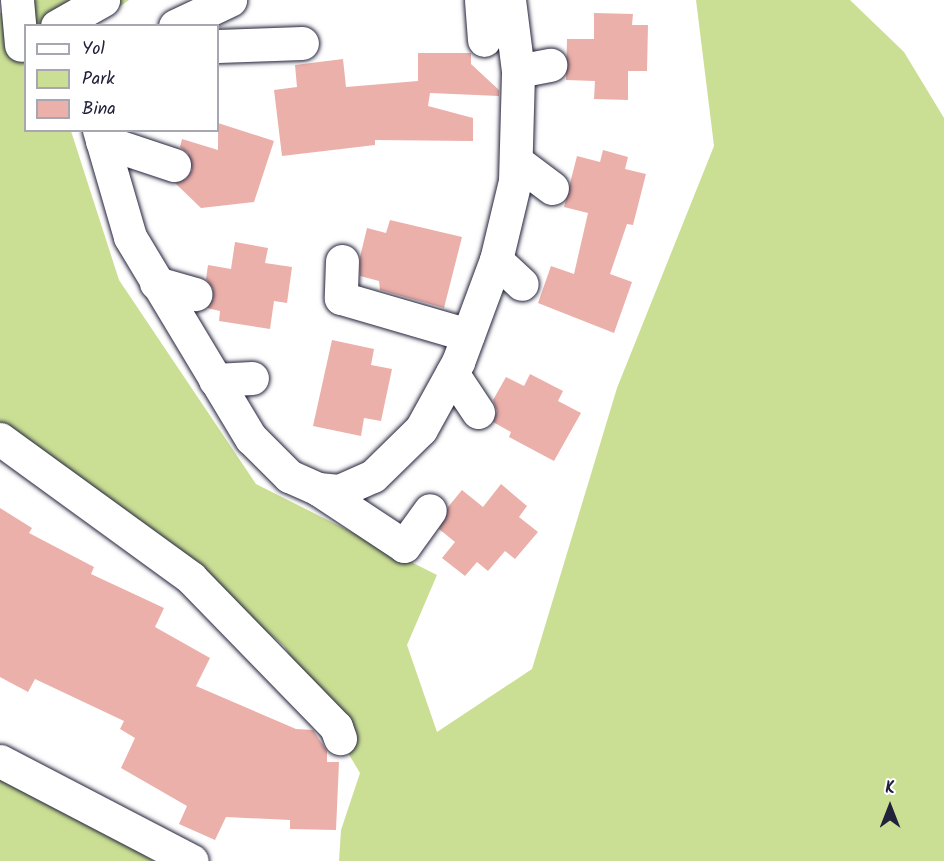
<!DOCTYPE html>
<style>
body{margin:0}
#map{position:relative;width:944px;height:861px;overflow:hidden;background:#fff;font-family:Kalam,sans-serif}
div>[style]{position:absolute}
.green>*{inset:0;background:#cbdf94}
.building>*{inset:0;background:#ebb0aa}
.roads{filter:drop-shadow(0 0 2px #22223b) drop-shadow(0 0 2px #22223b)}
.minor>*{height:33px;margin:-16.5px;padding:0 16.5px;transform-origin:16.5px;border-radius:16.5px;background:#fff}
span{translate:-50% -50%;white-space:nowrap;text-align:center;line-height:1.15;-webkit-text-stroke:5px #fff;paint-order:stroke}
.legend{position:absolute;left:24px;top:24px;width:195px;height:108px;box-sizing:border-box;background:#fff;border:2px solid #a7a7b1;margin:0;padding:8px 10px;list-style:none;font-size:18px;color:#22223b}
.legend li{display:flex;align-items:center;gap:12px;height:30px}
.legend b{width:30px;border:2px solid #a7a7b1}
.north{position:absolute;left:860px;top:777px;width:60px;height:60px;-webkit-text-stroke:4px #fff;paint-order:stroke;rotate:0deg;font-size:16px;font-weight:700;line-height:24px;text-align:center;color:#22223b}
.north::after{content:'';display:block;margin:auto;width:21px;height:27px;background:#22223b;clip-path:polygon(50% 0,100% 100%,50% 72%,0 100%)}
</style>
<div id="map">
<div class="green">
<div style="clip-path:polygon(36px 0,129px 0,94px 25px,26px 26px,26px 130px,71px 131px,119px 280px,256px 484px,437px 575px,407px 645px,437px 732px,532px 669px,617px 388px,714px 146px,696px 0,850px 0,904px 52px,944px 118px,944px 861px,339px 861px,341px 830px,360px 773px,284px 646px,94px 490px,0 433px,0 13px,12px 12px)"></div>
<div style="clip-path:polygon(0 776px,96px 823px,153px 861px,0 861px)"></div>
</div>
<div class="building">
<div style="clip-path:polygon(594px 13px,633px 14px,632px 25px,648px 25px,647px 71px,628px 71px,628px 100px,594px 99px,595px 81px,566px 80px,567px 39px,594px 39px)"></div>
<div style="clip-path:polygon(418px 53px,471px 53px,471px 64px,499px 90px,499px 96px,430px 93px,428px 106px,473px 118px,473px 141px,375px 140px,375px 145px,282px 156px,274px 90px,297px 87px,295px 65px,343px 59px,346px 87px,418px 81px)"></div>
<div style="clip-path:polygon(218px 123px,274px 141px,254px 202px,201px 208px,175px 183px,186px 179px,192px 170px,188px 153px,180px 147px,182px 139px,218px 150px)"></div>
<div style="clip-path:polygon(603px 150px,628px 157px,625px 169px,646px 174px,633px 225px,627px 224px,610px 274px,632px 282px,614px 333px,538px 303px,551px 266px,574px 274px,588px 213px,564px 207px,577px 156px,600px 162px)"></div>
<div style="clip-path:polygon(390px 220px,462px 237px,444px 308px,380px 290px,379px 281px,360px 276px,360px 257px,367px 228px,386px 233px)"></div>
<div style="clip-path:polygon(235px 242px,268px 248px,265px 263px,292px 267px,287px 303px,274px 301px,270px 329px,219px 321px,220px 311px,207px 308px,213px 299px,213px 289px,206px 279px,208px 265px,231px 269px)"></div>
<div style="clip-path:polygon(332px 340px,374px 349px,371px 365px,392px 369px,381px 421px,364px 418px,361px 436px,313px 426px)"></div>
<div style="clip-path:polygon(530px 374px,563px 391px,558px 401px,581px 413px,554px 461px,509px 437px,511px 432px,493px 422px,497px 411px,493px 400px,506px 377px,524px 386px)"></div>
<div style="clip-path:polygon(501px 484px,527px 506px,519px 517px,538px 532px,515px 559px,505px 551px,488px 571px,477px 562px,465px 576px,442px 558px,455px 542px,439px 529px,448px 507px,462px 490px,483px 507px)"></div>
<div style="clip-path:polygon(0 508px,32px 528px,29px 533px,94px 567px,91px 574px,164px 608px,155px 627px,210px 658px,196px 686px,296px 729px,313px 730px,327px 751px,327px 762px,339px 762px,336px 830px,290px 829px,290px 820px,226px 817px,215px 840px,179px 824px,187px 806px,121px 768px,135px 738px,120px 729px,124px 721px,35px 679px,28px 692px,0 677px)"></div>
</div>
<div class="roads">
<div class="minor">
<div style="left:17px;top:0;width:45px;rotate:84.9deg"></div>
<div style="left:481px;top:0;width:40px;rotate:85.7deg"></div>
<div style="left:57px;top:26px;width:53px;rotate:-29.5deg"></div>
<div style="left:175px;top:26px;width:61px;rotate:-25.3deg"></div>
<div style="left:218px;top:46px;width:84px;rotate:-2deg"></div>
<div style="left:518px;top:71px;width:33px;rotate:-11deg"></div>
<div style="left:99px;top:130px;width:111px;rotate:73.8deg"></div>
<div style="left:130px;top:237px;width:235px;rotate:59deg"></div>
<div style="left:251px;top:438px;width:54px;rotate:45deg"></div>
<div style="left:289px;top:476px;width:32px;rotate:24deg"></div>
<div style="left:318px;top:489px;width:21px;rotate:5deg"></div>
<div style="left:339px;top:491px;width:37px;rotate:-24deg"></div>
<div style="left:373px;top:476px;width:67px;rotate:-44.4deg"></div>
<div style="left:421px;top:429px;width:77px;rotate:-61.1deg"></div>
<div style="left:458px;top:362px;width:109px;rotate:-69.6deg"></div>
<div style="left:496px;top:260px;width:81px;rotate:-76.5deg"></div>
<div style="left:515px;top:181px;width:110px;rotate:-88.4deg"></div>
<div style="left:518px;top:71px;width:72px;rotate:-97.2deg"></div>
<div style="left:102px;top:141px;width:76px;rotate:18.4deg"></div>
<div style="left:516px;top:161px;width:45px;rotate:36.9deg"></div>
<div style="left:496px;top:260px;width:35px;rotate:43deg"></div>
<div style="left:342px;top:261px;width:37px;rotate:92deg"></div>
<div style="left:341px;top:298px;width:132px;rotate:16.2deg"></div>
<div style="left:156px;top:283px;width:41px;rotate:15.8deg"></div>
<div style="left:452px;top:373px;width:47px;rotate:56.3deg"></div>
<div style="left:215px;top:380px;width:37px;rotate:-3deg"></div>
<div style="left:0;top:439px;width:236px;rotate:36deg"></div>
<div style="left:191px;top:578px;width:208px;rotate:45.8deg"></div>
<div style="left:336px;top:727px;width:12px;rotate:70deg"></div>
<div style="left:318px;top:489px;width:103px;rotate:33.5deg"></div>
<div style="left:404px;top:546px;width:44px;rotate:-54.2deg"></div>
<div style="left:0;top:761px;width:216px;rotate:27.5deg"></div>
</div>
</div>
<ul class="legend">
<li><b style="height:8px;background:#fff"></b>Yol</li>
<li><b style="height:16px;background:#cbdf94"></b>Park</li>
<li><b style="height:16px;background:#ebb0aa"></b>Bina</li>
</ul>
<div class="north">K</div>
</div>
